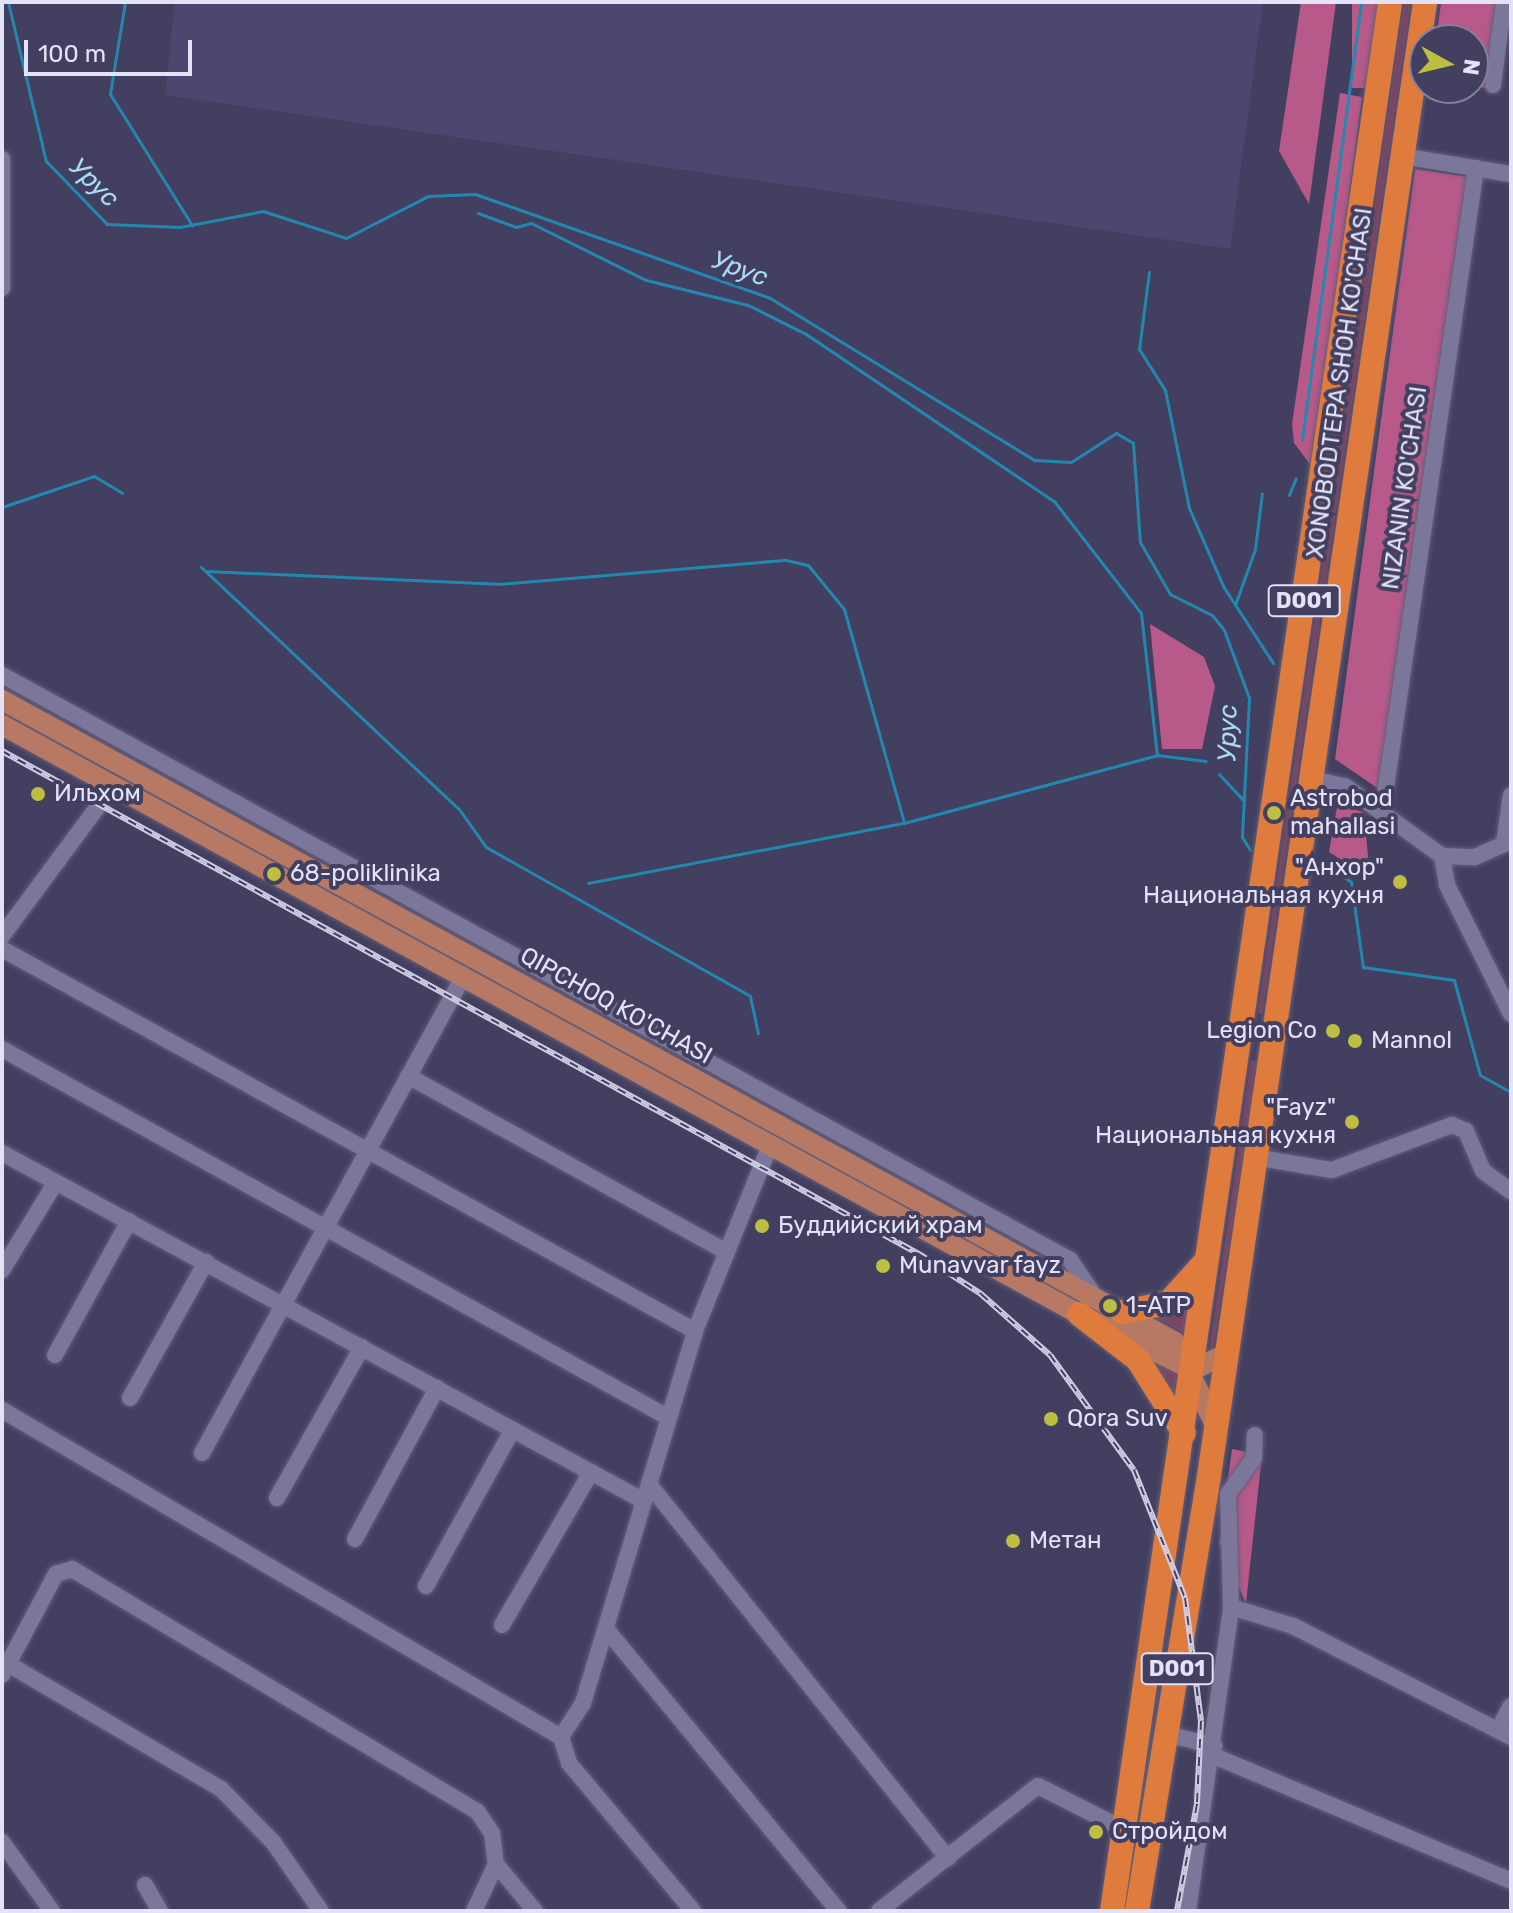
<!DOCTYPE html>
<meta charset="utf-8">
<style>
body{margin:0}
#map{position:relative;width:1513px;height:1913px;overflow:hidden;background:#433f60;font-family:Rubik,sans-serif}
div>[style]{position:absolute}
.built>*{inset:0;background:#4c476e}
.green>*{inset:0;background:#7c4460}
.forest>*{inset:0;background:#b75a8a;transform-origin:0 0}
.stream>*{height:3px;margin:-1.5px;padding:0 1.5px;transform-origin:1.5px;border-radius:1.5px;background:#2388af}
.roads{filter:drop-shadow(0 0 2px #625e79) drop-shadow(0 0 2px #625e79)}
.minor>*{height:16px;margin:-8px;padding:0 8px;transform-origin:8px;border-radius:8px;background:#7b779b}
.major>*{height:20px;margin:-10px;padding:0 10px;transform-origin:10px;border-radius:10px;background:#b77963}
.highway>*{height:24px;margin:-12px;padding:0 12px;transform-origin:12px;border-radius:12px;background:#df7b3d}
.rail>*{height:6px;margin-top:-3px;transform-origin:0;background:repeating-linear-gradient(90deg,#433f60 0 9px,#cfcee4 0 18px);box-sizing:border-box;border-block:2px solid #cfcee4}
.dots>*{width:22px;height:22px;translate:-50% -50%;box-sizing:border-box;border:4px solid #433f60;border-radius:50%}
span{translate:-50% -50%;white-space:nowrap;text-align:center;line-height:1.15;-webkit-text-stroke:8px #433f60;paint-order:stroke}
.shield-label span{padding:2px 6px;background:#433f60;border:2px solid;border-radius:6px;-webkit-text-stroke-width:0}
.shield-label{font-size:22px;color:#e3e2f6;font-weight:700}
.street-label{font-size:24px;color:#e3e2f6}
.poi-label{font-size:24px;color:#e3e2f6}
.left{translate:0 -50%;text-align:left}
.right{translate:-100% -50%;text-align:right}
.water-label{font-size:26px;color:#a7dbf5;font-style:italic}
.frame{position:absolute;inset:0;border:4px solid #e3e2f6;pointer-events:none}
.north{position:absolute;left:1409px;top:24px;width:80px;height:80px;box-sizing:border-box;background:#433f60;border:2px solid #83809c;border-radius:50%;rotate:98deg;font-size:22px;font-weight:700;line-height:32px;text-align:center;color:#e3e2f6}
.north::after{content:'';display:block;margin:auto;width:28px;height:36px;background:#bebf42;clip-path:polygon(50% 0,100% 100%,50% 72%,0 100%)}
.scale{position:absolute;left:24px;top:40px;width:168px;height:36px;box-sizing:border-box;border:4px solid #e3e2f6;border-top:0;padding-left:10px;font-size:24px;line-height:28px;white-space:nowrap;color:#e3e2f6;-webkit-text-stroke:6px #433f60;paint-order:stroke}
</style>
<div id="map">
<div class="built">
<div style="clip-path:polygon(175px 2px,1263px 2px,1230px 249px,165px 95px)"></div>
</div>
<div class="green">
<div style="clip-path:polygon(1404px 2px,1411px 2px,1262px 1015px,1258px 1012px)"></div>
<div style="clip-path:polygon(1251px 1060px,1258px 1061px,1213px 1349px,1210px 1346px)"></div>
<div style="clip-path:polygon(1191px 1294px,1184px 1333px,1148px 1315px)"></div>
<div style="clip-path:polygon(1145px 1353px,1180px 1371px,1175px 1398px)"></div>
</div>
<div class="forest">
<div style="clip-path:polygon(1301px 2px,1336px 2px,1309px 204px,1279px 151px)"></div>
<div style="left:1352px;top:2px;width:30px;height:86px"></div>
<div style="clip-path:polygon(1441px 2px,1496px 2px,1485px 88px,1473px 86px,1473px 40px,1436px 40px)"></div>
<div style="clip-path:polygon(1340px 93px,1362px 97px,1313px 468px,1294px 443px,1292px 424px)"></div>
<div style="clip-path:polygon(1415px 169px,1469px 177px,1380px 790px,1335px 759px)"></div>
<div style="clip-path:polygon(1150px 624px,1204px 657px,1215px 686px,1202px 749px,1162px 749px)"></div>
<div style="clip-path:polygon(1338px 802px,1364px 813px,1370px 878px,1329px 852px)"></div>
<div style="clip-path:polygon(1232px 1449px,1262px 1455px,1246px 1603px,1219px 1544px)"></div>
</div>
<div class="stream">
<div style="left:8px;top:2px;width:163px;rotate:76.6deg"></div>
<div style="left:46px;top:161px;width:88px;rotate:45.9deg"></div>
<div style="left:107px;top:224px;width:73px;rotate:2.4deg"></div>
<div style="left:180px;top:227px;width:85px;rotate:-10.9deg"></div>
<div style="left:263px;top:211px;width:87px;rotate:18deg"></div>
<div style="left:346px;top:238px;width:92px;rotate:-27.1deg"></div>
<div style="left:428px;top:196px;width:47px;rotate:-2.4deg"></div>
<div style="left:475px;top:194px;width:313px;rotate:19.4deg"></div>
<div style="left:770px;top:298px;width:310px;rotate:31.5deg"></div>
<div style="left:1034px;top:460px;width:37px;rotate:3deg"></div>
<div style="left:1071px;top:462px;width:54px;rotate:-32.8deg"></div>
<div style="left:1116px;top:433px;width:20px;rotate:30deg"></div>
<div style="left:1133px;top:443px;width:99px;rotate:86deg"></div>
<div style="left:1140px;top:542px;width:60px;rotate:60deg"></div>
<div style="left:1170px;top:594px;width:47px;rotate:26.6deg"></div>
<div style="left:1212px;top:615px;width:19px;rotate:51deg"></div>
<div style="left:1224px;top:630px;width:72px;rotate:69.8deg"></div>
<div style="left:1249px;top:698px;width:139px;rotate:92.9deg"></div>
<div style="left:1242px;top:837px;width:15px;rotate:58deg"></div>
<div style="left:125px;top:2px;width:93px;rotate:99.3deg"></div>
<div style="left:110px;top:94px;width:155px;rotate:58deg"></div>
<div style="left:478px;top:213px;width:40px;rotate:20.2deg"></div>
<div style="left:516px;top:227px;width:16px;rotate:-15deg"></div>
<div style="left:531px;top:223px;width:128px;rotate:26.4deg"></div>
<div style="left:646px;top:280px;width:105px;rotate:13.8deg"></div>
<div style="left:748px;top:305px;width:65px;rotate:26.6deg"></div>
<div style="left:806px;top:334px;width:299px;rotate:34deg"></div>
<div style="left:1054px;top:501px;width:142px;rotate:52.2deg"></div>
<div style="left:1141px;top:613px;width:143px;rotate:83.6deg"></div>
<div style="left:1149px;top:272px;width:78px;rotate:97.4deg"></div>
<div style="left:1139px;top:349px;width:49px;rotate:57.6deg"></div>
<div style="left:1165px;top:390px;width:120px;rotate:78.5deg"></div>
<div style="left:1189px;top:508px;width:85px;rotate:66.4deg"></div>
<div style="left:1223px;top:586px;width:92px;rotate:57deg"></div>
<div style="left:1302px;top:440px;width:442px;rotate:-82.3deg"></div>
<div style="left:1289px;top:495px;width:18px;rotate:-68deg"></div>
<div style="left:2px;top:507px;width:97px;rotate:-18.6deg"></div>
<div style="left:94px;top:476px;width:33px;rotate:31deg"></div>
<div style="left:201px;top:567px;width:354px;rotate:43.2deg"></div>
<div style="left:459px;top:809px;width:47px;rotate:54.6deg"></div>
<div style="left:486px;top:847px;width:303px;rotate:29.4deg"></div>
<div style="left:750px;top:996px;width:38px;rotate:78deg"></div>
<div style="left:206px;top:571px;width:292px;rotate:2.5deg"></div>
<div style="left:498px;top:584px;width:289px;rotate:-4.8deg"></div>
<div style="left:786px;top:560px;width:23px;rotate:13deg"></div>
<div style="left:808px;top:565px;width:57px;rotate:50.7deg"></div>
<div style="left:844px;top:609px;width:222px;rotate:74.3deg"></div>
<div style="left:1235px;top:605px;width:59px;rotate:-70.3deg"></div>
<div style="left:1255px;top:549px;width:56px;rotate:-82.9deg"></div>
<div style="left:1219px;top:774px;width:34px;rotate:47deg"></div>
<div style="left:1329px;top:867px;width:27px;rotate:34deg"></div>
<div style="left:1351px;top:882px;width:86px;rotate:82deg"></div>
<div style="left:1363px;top:967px;width:92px;rotate:8.1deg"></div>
<div style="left:1454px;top:980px;width:98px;rotate:74.7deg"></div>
<div style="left:1480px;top:1075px;width:35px;rotate:29deg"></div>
<div style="left:588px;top:883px;width:322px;rotate:-10.8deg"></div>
<div style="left:904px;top:823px;width:262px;rotate:-15deg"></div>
<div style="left:1157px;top:755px;width:49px;rotate:7deg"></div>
</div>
<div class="roads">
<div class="minor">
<div style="left:1493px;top:85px;width:84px;rotate:-82.5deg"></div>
<div style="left:1402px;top:156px;width:110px;rotate:9.4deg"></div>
<div style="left:2px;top:159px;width:129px;rotate:90deg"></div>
<div style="left:2px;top:675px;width:1218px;rotate:28.71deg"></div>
<div style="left:1070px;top:1260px;width:47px;rotate:55.3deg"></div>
<div style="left:1311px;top:779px;width:35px;rotate:12deg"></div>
<div style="left:1345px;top:786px;width:120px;rotate:35.8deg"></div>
<div style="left:1442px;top:856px;width:33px;rotate:2deg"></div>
<div style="left:1475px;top:857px;width:39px;rotate:-24deg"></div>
<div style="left:1382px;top:815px;width:654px;rotate:-81.73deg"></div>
<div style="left:1504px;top:844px;width:49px;rotate:-81.9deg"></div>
<div style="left:1442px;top:856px;width:29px;rotate:80deg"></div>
<div style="left:1447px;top:885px;width:144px;rotate:63.6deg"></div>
<div style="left:2px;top:936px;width:187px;rotate:-53.5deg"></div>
<div style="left:2px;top:949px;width:791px;rotate:28.86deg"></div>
<div style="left:2px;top:1049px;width:759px;rotate:28.93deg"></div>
<div style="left:408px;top:1076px;width:362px;rotate:28.9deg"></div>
<div style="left:2px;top:1153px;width:730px;rotate:28.46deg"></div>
<div style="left:1254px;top:1157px;width:79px;rotate:9.5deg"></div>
<div style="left:1332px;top:1170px;width:128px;rotate:-20.6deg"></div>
<div style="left:1452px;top:1125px;width:15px;rotate:23deg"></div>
<div style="left:1466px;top:1131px;width:43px;rotate:67deg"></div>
<div style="left:1483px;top:1171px;width:34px;rotate:36deg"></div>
<div style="left:2px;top:1270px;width:103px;rotate:-58.5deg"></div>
<div style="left:55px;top:1355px;width:153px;rotate:-61.1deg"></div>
<div style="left:130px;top:1398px;width:156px;rotate:-60.8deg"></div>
<div style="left:2px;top:1410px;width:648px;rotate:30.33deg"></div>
<div style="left:202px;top:1453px;width:543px;rotate:-61.26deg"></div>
<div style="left:649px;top:1484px;width:479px;rotate:51.4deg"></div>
<div style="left:277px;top:1498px;width:173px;rotate:-60.6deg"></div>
<div style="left:355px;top:1539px;width:172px;rotate:-61.5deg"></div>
<div style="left:426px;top:1586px;width:179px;rotate:-61deg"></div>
<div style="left:1231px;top:1607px;width:65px;rotate:17deg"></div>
<div style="left:1293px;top:1626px;width:245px;rotate:27deg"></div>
<div style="left:502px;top:1625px;width:177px;rotate:-59.8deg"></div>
<div style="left:607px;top:1630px;width:364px;rotate:50.5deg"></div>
<div style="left:3px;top:1661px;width:253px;rotate:30.4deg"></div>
<div style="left:221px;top:1789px;width:74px;rotate:45.5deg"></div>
<div style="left:273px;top:1842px;width:84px;rotate:55.2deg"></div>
<div style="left:2px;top:1675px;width:115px;rotate:-61.9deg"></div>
<div style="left:56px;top:1574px;width:17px;rotate:-17deg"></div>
<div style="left:72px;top:1569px;width:472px;rotate:30.9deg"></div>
<div style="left:477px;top:1811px;width:27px;rotate:56deg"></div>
<div style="left:492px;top:1833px;width:31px;rotate:83deg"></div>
<div style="left:496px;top:1864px;width:52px;rotate:115.1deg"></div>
<div style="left:1498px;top:1730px;width:27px;rotate:-62deg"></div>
<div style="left:1166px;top:1734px;width:50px;rotate:13.8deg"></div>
<div style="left:1214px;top:1756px;width:322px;rotate:22.8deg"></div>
<div style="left:2px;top:1842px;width:85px;rotate:54.1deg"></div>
<div style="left:496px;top:1864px;width:61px;rotate:50.3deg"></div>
<div style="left:145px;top:1885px;width:30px;rotate:60deg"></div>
<div style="left:693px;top:1911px;width:193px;rotate:-130deg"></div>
<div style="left:569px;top:1763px;width:27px;rotate:-107deg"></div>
<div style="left:561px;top:1737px;width:40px;rotate:-57.1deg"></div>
<div style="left:583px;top:1703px;width:388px;rotate:-73.2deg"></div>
<div style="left:695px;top:1331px;width:201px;rotate:-68deg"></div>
<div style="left:879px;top:1911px;width:202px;rotate:-38.2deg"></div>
<div style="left:1038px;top:1786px;width:97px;rotate:26.8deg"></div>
<div style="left:1188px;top:1911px;width:307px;rotate:-81.9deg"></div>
<div style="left:1231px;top:1607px;width:113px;rotate:-91.5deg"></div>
<div style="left:1228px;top:1494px;width:44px;rotate:-54.2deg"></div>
<div style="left:1254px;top:1458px;width:23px;rotate:-88deg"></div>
</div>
<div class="major">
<div style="left:2px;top:700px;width:1337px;rotate:28.69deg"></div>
<div style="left:1175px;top:1342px;width:94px;rotate:64.2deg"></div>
<div style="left:2px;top:725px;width:1228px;rotate:28.67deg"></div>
<div style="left:1079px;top:1314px;width:127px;rotate:26.2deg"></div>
<div style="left:1193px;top:1370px;width:37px;rotate:-26deg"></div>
</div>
<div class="highway">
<div style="left:1122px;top:1312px;width:47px;rotate:-11.1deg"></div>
<div style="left:1168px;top:1303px;width:55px;rotate:-47.9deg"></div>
<div style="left:1079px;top:1314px;width:75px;rotate:37.9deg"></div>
<div style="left:1138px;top:1360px;width:86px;rotate:57.8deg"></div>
<div style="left:1112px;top:1911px;width:1929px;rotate:-81.71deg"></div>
<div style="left:1137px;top:1911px;width:441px;rotate:-80.6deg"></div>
<div style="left:1209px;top:1476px;width:1490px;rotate:-81.66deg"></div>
</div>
</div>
<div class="rail">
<div style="left:2px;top:751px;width:1046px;rotate:28.75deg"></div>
<div style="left:919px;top:1254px;width:74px;rotate:32.8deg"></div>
<div style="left:981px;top:1294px;width:92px;rotate:41.5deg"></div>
<div style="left:1050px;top:1355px;width:142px;rotate:53.9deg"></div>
<div style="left:1134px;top:1470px;width:138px;rotate:68.3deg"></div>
<div style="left:1185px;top:1598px;width:124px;rotate:82.6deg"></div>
<div style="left:1201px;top:1721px;width:83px;rotate:92.8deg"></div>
<div style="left:1197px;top:1804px;width:109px;rotate:100.6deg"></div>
</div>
<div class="dots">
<div style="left:38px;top:794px;background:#bebf42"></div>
<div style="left:1274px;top:813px;background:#bebf42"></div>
<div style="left:274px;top:874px;background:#bebf42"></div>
<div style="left:1400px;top:882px;background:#bebf42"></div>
<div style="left:1333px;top:1031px;background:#bebf42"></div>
<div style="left:1355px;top:1041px;background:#bebf42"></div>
<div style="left:1352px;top:1122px;background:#bebf42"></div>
<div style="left:762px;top:1226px;background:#bebf42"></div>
<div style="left:883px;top:1266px;background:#bebf42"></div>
<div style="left:1110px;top:1306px;background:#bebf42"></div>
<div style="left:1051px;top:1419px;background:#bebf42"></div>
<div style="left:1013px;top:1541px;background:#bebf42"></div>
<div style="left:1096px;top:1832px;background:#bebf42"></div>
</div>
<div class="shield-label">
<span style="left:1304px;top:601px">D001</span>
<span style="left:1177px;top:1669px">D001</span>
</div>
<div class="street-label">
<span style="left:1340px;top:383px;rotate:-82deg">XONOBODTEPA SHOH KO'CHASI</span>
<span style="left:1405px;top:488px;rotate:-82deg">NIZANIN KO'CHASI</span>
<span style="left:616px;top:1006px;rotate:29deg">QIPCHOQ KO'CHASI</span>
</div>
<div class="poi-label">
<span class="left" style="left:54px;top:794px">Ильхом</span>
<span class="left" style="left:1290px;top:813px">Astrobod<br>mahallasi</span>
<span class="right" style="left:1384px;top:882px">"Анхор"<br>Национальная кухня</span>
<span class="left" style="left:290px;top:874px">68-poliklinika</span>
<span class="right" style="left:1317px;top:1031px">Legion Co</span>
<span class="left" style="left:1371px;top:1041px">Mannol</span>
<span class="right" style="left:1336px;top:1122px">"Fayz"<br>Национальная кухня</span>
<span class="left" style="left:778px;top:1226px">Буддийский храм</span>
<span class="left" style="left:899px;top:1266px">Munavvar fayz</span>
<span class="left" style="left:1126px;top:1306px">1-ATP</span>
<span class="left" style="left:1067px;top:1419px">Qora Suv</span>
<span class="left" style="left:1029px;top:1541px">Метан</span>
<span class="left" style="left:1112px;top:1832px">Стройдом</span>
</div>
<div class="water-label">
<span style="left:94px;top:183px;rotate:44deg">Урус</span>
<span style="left:740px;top:269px;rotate:20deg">Урус</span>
<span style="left:1228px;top:733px;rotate:-89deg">Урус</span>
</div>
<div class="frame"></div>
<div class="north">N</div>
<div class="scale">100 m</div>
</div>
